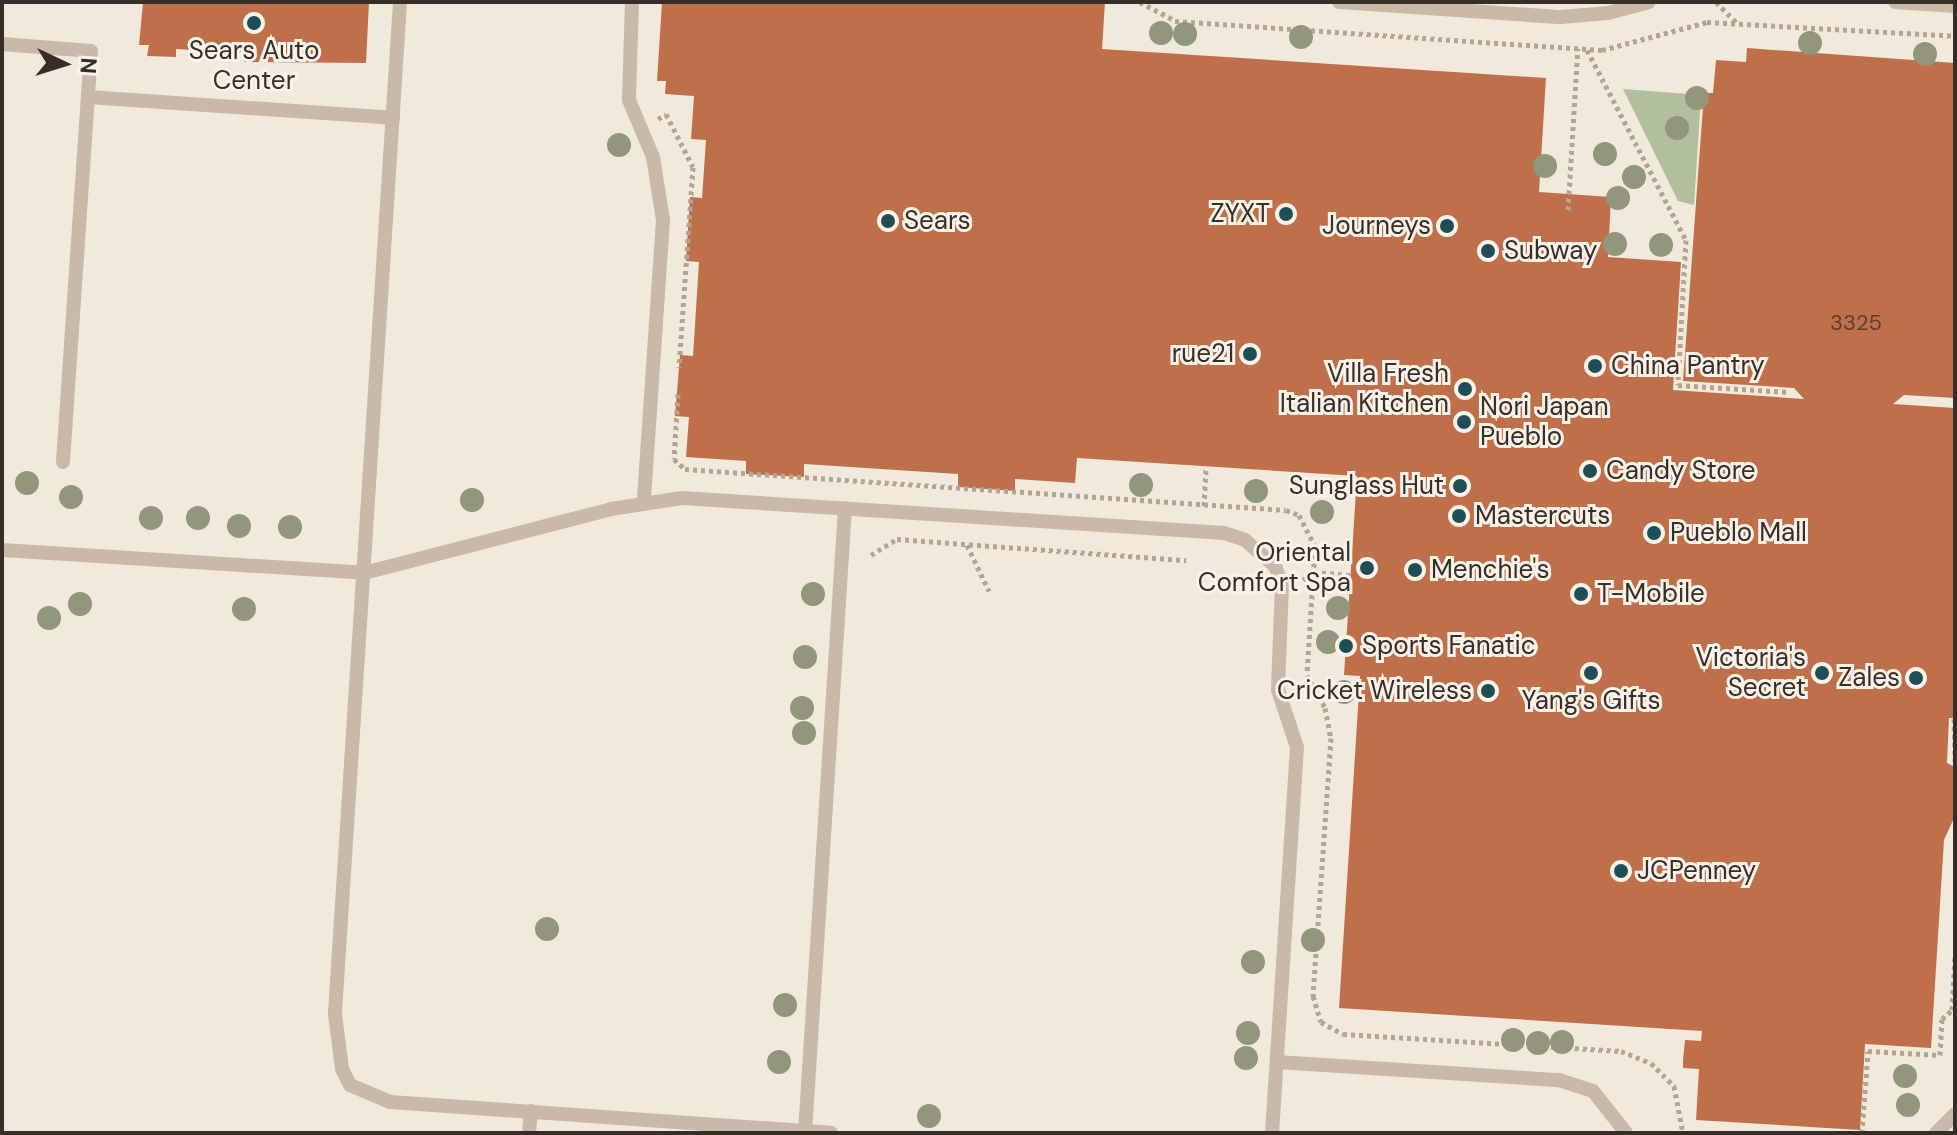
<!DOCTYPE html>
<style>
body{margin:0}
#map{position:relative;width:1957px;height:1135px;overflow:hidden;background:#f1e9dc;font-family:"DM Sans",sans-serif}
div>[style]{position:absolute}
.green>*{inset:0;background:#b1bf9d}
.building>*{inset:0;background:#c06f4b}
.path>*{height:5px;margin-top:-2.5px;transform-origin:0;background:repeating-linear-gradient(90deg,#b4a493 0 4px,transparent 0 8px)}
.lane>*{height:14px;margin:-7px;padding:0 7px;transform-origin:7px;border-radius:7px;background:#c9b9a9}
.trees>*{width:24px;height:24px;margin:-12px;border-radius:50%;background:#91967c}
.dots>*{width:22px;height:22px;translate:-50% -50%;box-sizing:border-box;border:4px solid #f9f2e9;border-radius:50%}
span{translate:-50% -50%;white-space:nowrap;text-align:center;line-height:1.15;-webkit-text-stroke:6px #f9f2e9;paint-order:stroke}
.number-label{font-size:22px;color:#583e31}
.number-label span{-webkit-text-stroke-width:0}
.poi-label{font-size:26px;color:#362e28}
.right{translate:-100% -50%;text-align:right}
.left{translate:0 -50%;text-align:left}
.frame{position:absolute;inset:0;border:4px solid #362e28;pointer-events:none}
.north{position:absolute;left:24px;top:24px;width:80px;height:80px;-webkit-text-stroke:6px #f9f2e9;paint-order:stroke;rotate:94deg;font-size:22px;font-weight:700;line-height:32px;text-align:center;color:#362e28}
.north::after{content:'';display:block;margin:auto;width:28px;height:36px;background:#362e28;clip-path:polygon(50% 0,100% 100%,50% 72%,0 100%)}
</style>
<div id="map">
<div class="green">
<div style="clip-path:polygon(1623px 89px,1701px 95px,1694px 205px,1678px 201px)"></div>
</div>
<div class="building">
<div style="clip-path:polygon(143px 2px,369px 2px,366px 63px,244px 62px,245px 53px,176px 49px,176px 57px,147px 56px,149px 45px,139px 45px)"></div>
<div style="clip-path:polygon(662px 2px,1105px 2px,1102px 49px,1546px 78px,1539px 192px,1611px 197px,1608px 257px,1681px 262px,1673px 390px,1804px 399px,1794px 388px,1683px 381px,1704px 93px,1713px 93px,1716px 60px,1746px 62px,1747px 48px,1955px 63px,1955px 398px,1904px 395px,1893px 404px,1955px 408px,1955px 718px,1949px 718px,1947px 763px,1955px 767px,1955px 816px,1944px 840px,1931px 1048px,1865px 1044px,1860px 1130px,1696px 1120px,1699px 1069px,1683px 1068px,1683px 1060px,1685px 1040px,1701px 1041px,1702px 1031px,1339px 1008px,1360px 676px,1344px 675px,1357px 476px,1077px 458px,1075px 483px,1015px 479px,1015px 491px,958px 487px,958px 474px,804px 464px,804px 477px,746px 474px,746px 461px,686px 457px,689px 417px,675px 416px,680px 355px,693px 356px,699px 262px,686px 261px,690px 197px,702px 198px,706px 140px,691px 139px,694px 96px,665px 94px,666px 81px,657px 81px)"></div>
</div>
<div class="path">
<div style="left:1140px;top:2px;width:40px;rotate:28deg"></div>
<div style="left:1175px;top:21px;width:428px;rotate:3.9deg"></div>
<div style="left:1602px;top:50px;width:109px;rotate:-14.9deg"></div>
<div style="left:1707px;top:22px;width:248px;rotate:3.2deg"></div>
<div style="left:1716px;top:2px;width:30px;rotate:45deg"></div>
<div style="left:1587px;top:50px;width:214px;rotate:62.5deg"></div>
<div style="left:1686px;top:240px;width:145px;rotate:93.2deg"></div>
<div style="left:1678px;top:385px;width:110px;rotate:3.6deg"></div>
<div style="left:658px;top:119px;width:9px;rotate:-32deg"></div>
<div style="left:666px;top:114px;width:59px;rotate:63deg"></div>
<div style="left:693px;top:167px;width:201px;rotate:94deg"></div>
<div style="left:1568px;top:210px;width:162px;rotate:-86.5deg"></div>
<div style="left:678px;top:394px;width:65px;rotate:93.5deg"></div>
<div style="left:674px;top:459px;width:15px;rotate:42deg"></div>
<div style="left:685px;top:469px;width:602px;rotate:3.9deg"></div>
<div style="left:1286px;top:510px;width:14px;rotate:21deg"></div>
<div style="left:1299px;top:515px;width:36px;rotate:63deg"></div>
<div style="left:1315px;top:547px;width:128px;rotate:93.6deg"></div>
<div style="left:1307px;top:675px;width:38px;rotate:61deg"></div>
<div style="left:1325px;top:708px;width:31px;rotate:79deg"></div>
<div style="left:1331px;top:738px;width:259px;rotate:94deg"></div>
<div style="left:1313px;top:996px;width:27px;rotate:73deg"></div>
<div style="left:1321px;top:1022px;width:25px;rotate:29deg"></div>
<div style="left:1343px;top:1034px;width:279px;rotate:3.5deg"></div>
<div style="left:1621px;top:1051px;width:32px;rotate:22deg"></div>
<div style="left:1651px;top:1063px;width:33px;rotate:45deg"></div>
<div style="left:1674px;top:1086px;width:48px;rotate:79.2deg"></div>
<div style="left:1204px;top:506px;width:39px;rotate:-87deg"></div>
<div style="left:967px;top:545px;width:51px;rotate:64.4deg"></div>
<div style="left:871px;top:555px;width:31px;rotate:-32deg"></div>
<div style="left:897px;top:539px;width:290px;rotate:4.2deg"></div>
<div style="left:1303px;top:580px;width:14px;rotate:-36deg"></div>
<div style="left:1314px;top:572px;width:37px;rotate:5deg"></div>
<div style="left:1954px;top:718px;width:44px;rotate:88.7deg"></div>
<div style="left:1862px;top:1133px;width:82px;rotate:-85.8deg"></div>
<div style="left:1868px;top:1051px;width:72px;rotate:3.2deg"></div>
<div style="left:1940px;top:1055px;width:36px;rotate:-87deg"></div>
<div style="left:1942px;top:1019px;width:13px;rotate:-42deg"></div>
<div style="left:1952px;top:1010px;width:56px;rotate:-86.9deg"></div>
</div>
<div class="lane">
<div style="left:400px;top:2px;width:1014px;rotate:93.68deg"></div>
<div style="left:335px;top:1014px;width:55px;rotate:82.7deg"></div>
<div style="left:342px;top:1069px;width:18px;rotate:63deg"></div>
<div style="left:350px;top:1085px;width:43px;rotate:23deg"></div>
<div style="left:390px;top:1102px;width:442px;rotate:4deg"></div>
<div style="left:632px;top:2px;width:98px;rotate:91.8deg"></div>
<div style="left:629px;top:100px;width:62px;rotate:67.2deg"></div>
<div style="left:653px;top:157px;width:64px;rotate:81deg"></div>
<div style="left:663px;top:220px;width:283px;rotate:93.9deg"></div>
<div style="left:1339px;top:2px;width:223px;rotate:3.9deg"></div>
<div style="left:1561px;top:17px;width:47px;rotate:-4.9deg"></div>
<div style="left:1608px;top:13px;width:42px;rotate:-15deg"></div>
<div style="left:1895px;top:2px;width:60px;rotate:3.8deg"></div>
<div style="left:2px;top:44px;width:89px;rotate:4.5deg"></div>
<div style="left:91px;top:51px;width:412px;rotate:93.9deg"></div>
<div style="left:88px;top:97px;width:306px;rotate:3.9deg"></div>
<div style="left:2px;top:550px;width:363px;rotate:3.6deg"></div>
<div style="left:364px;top:573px;width:255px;rotate:-14.5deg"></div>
<div style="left:611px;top:509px;width:72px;rotate:-8.8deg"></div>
<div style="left:682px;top:498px;width:543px;rotate:3.69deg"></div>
<div style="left:1224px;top:533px;width:22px;rotate:18deg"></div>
<div style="left:1245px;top:540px;width:40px;rotate:41deg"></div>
<div style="left:1275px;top:566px;width:19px;rotate:69deg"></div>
<div style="left:1282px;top:584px;width:106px;rotate:92.2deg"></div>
<div style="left:1278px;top:690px;width:60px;rotate:71.6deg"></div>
<div style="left:1297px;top:747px;width:387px;rotate:93.7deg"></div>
<div style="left:1277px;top:1062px;width:283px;rotate:3.7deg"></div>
<div style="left:1559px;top:1080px;width:36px;rotate:18deg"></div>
<div style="left:1593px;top:1091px;width:53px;rotate:51.8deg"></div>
<div style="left:529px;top:1133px;width:22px;rotate:-85deg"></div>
<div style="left:805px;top:1133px;width:626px;rotate:-86.34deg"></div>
<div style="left:1936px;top:1133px;width:27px;rotate:-45deg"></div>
</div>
<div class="trees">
<div style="left:1161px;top:33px"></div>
<div style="left:1185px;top:34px"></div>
<div style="left:1301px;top:37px"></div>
<div style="left:1810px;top:43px"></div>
<div style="left:1925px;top:54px"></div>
<div style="left:1697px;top:98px"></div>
<div style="left:1677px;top:128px"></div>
<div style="left:619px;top:145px"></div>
<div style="left:1605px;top:154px"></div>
<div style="left:1545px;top:166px"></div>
<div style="left:1634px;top:177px"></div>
<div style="left:1618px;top:198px"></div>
<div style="left:1615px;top:244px"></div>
<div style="left:1661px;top:245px"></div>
<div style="left:27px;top:483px"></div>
<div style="left:1141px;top:485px"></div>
<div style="left:1256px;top:491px"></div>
<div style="left:71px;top:497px"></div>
<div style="left:472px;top:500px"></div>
<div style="left:1322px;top:512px"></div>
<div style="left:151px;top:518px"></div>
<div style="left:198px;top:518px"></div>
<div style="left:239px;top:526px"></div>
<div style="left:290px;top:527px"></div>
<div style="left:813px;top:594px"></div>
<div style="left:80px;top:604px"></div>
<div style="left:1338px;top:608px"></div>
<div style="left:244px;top:609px"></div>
<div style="left:49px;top:618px"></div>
<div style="left:1328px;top:642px"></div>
<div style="left:805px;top:657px"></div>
<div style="left:1344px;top:692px"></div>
<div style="left:802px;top:708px"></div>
<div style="left:804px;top:733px"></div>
<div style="left:547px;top:929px"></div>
<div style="left:1313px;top:940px"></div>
<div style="left:1253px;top:962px"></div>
<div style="left:785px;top:1005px"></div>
<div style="left:1248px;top:1033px"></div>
<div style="left:1513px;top:1040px"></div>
<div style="left:1562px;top:1042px"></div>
<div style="left:1538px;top:1043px"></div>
<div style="left:1246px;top:1058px"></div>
<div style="left:779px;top:1062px"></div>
<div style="left:1905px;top:1076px"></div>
<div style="left:1908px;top:1105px"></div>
<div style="left:929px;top:1116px"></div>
</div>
<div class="dots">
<div style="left:254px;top:23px;background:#204e56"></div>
<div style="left:1286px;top:214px;background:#204e56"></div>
<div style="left:888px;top:221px;background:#204e56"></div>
<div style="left:1447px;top:226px;background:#204e56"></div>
<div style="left:1488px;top:251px;background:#204e56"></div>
<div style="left:1250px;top:354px;background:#204e56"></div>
<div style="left:1595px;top:366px;background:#204e56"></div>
<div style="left:1465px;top:389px;background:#204e56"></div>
<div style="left:1464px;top:422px;background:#204e56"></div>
<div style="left:1590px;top:471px;background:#204e56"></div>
<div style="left:1460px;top:486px;background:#204e56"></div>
<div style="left:1459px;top:516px;background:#204e56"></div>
<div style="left:1654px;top:533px;background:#204e56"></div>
<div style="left:1367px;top:568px;background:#204e56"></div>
<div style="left:1415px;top:570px;background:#204e56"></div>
<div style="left:1581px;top:594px;background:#204e56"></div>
<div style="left:1346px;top:646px;background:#204e56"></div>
<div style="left:1591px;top:673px;background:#204e56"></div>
<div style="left:1822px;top:673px;background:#204e56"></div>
<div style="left:1916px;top:678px;background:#204e56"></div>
<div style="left:1488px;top:691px;background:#204e56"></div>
<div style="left:1621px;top:871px;background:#204e56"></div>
</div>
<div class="number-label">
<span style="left:1856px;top:323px">3325</span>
</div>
<div class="poi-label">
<span style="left:254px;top:66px">Sears Auto<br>Center</span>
<span class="right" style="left:1270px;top:214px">ZYXT</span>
<span class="left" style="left:904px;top:221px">Sears</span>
<span class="right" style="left:1431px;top:226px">Journeys</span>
<span class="left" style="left:1504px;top:251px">Subway</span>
<span class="right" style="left:1234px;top:354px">rue21</span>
<span class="left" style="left:1611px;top:366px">China Pantry</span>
<span class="right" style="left:1449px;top:389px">Villa Fresh<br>Italian Kitchen</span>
<span class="left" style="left:1480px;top:422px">Nori Japan<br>Pueblo</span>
<span class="left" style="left:1606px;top:471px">Candy Store</span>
<span class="right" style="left:1444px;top:486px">Sunglass Hut</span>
<span class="left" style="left:1475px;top:516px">Mastercuts</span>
<span class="left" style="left:1670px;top:533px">Pueblo Mall</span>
<span class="right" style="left:1351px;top:568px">Oriental<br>Comfort Spa</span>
<span class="left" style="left:1431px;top:570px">Menchie's</span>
<span class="left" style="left:1597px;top:594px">T-Mobile</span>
<span class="left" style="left:1362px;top:646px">Sports Fanatic</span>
<span class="right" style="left:1806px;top:673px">Victoria's<br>Secret</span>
<span class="right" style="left:1900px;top:678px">Zales</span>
<span class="right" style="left:1472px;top:691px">Cricket Wireless</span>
<span style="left:1591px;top:701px">Yang's Gifts</span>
<span class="left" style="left:1637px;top:871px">JCPenney</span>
</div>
<div class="frame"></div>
<div class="north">N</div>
</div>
